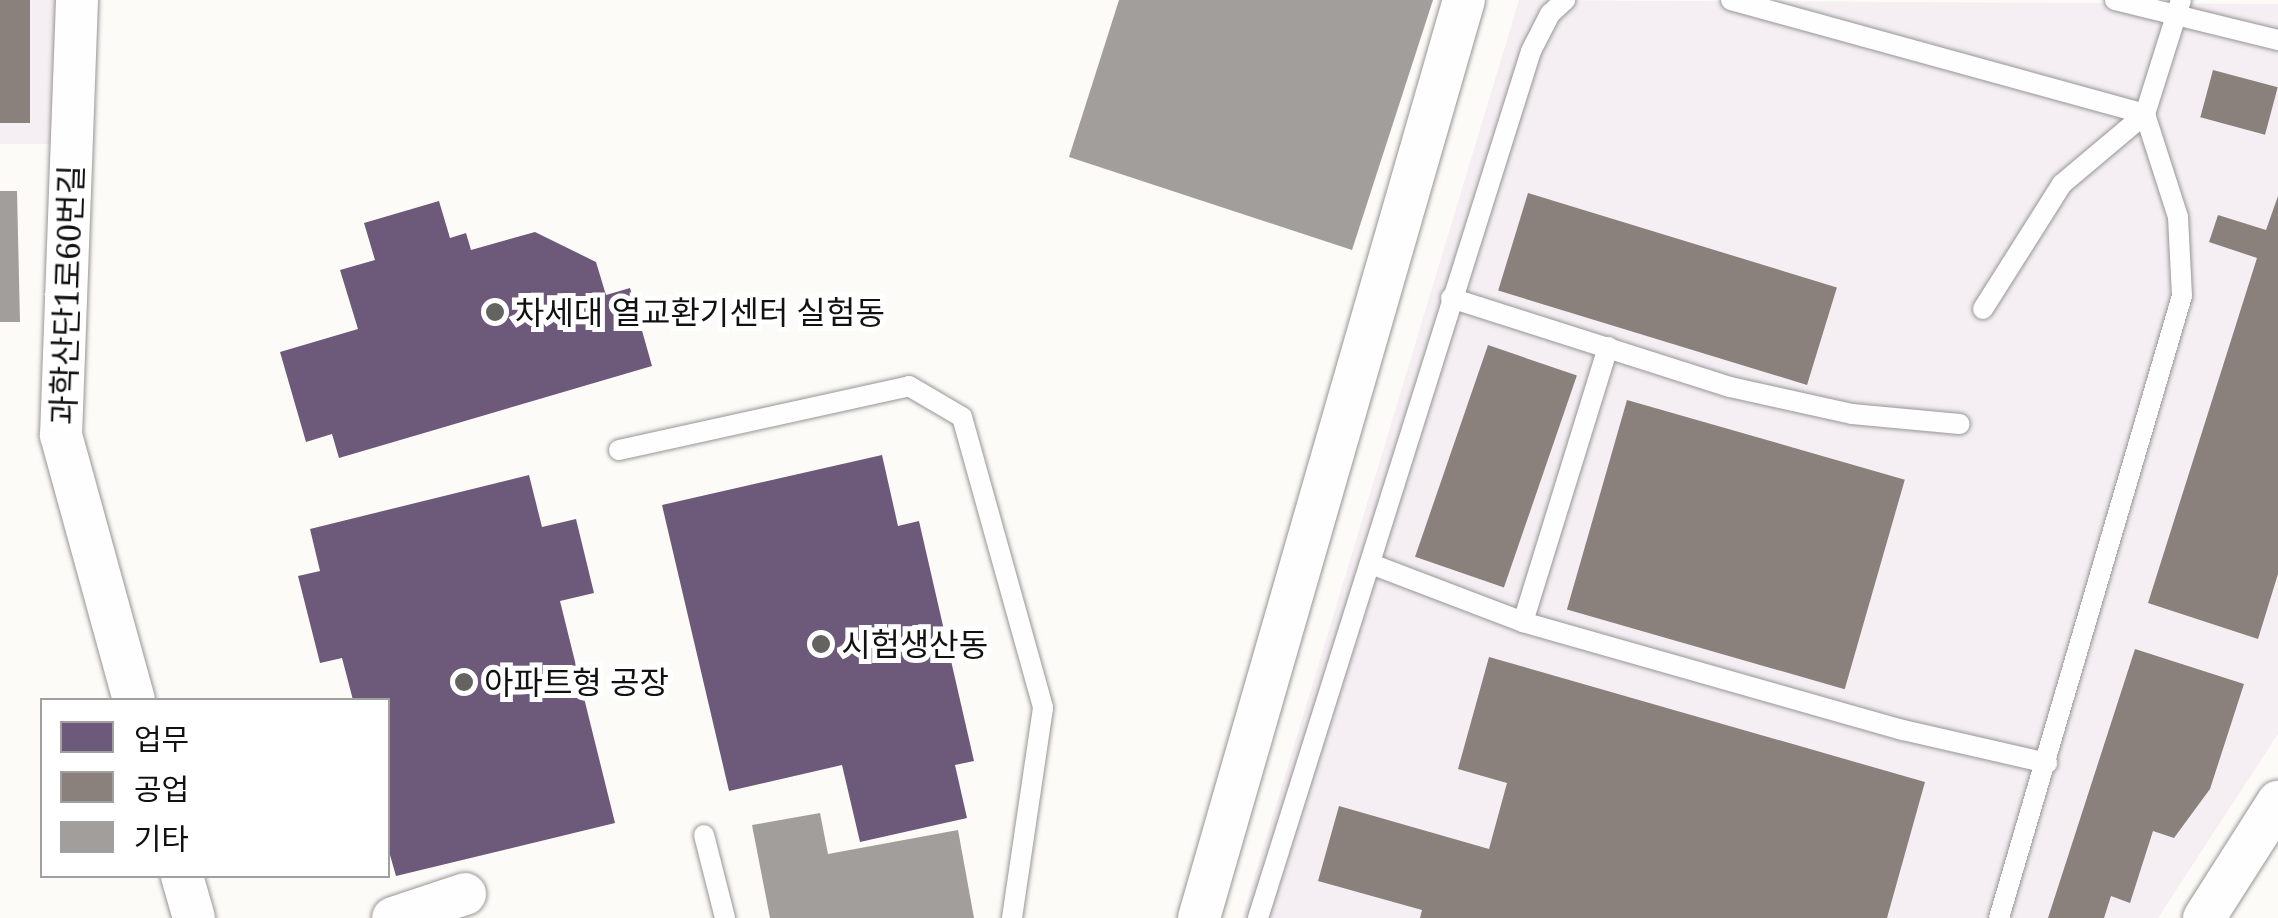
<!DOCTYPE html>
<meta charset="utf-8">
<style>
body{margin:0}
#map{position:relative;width:2278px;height:918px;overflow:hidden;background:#fdfbf7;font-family:"Noto Serif","Noto Sans KR",serif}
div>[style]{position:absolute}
.industrial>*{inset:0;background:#f5eff3;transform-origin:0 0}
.offices>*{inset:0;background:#6d597a}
.industry>*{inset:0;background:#8a817c;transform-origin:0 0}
.building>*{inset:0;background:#a19e9c}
.roads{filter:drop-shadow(0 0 2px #979695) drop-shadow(0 0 2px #979695)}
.lane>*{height:20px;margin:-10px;padding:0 10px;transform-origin:10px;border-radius:10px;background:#fffefe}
.street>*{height:42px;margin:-21px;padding:0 21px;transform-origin:21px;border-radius:21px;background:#fffefe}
.dots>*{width:28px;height:28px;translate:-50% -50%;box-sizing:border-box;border:5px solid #fff;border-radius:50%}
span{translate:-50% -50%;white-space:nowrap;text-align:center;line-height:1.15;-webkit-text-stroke:10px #fff;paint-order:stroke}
.street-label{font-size:32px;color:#111}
.poi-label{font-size:32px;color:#111}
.left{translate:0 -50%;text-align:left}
.legend{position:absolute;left:40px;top:698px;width:350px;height:180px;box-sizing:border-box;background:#fff;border:2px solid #a0a0a0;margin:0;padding:12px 18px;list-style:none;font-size:30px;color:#111}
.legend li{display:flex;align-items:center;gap:20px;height:50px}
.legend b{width:50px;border:2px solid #a0a0a0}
</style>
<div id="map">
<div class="industrial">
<div style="left:0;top:0;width:61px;height:144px"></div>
<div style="clip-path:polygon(1519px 0,2278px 4px,2278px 734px,2158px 918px,1242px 918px)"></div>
</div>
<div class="offices">
<div style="clip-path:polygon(439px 201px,450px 238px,466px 233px,471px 250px,535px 232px,596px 262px,606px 295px,630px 288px,652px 366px,339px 458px,332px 434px,306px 442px,280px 352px,358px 329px,340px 270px,375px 260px,364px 223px)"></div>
<div style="clip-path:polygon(882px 455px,898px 526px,919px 521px,974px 761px,955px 765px,967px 818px,860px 842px,842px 765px,729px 791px,662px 505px)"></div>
<div style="clip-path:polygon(529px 475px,542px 527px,576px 519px,594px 593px,560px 601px,615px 823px,396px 876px,388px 848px,388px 700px,353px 700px,342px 658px,320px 663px,298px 576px,320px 571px,310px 529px)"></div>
</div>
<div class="industry">
<div style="left:0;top:0;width:30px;height:123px"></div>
<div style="left:2213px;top:70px;width:67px;height:49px;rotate:15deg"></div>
<div style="left:1528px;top:193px;width:323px;height:102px;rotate:17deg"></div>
<div style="clip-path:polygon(2278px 196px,2278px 574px,2258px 639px,2148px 603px,2257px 258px,2209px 242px,2218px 215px,2266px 230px)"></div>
<div style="left:1488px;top:345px;width:94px;height:224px;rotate:19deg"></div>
<div style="left:1627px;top:400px;width:289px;height:218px;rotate:16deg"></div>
<div style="clip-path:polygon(2135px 649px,2244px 684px,2210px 789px,2174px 838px,2153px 831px,2130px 903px,2111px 896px,2104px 918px,2048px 918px)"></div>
<div style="clip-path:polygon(1489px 657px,1925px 782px,1887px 918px,1420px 918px,1422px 910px,1318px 881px,1339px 806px,1489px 849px,1507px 783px,1458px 769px)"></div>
</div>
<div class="building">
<div style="clip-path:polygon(1119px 0,1433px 0,1352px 250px,1069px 157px)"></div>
<div style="clip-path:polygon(0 191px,17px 191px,20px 322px,0 322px)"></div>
<div style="clip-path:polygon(820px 813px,828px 854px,958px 830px,974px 918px,770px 918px,752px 825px)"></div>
</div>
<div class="roads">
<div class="lane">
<div style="left:1731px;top:0;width:429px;rotate:15.4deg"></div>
<div style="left:2115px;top:0;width:168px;rotate:13.8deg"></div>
<div style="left:1451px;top:298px;width:293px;rotate:17.7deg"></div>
<div style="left:1730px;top:387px;width:125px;rotate:12.5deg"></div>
<div style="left:1852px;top:414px;width:108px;rotate:5.3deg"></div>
<div style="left:1983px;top:309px;width:148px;rotate:-57.7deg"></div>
<div style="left:2062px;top:184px;width:109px;rotate:-40.1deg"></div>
<div style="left:2145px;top:114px;width:120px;rotate:-72.5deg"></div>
<div style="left:619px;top:450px;width:297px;rotate:-12.4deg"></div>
<div style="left:909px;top:386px;width:61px;rotate:30.3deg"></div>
<div style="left:962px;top:417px;width:302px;rotate:74.4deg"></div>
<div style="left:1043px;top:708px;width:212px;rotate:98.4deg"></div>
<div style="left:1371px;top:564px;width:163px;rotate:20.9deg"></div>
<div style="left:1523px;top:622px;width:395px;rotate:15.9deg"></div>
<div style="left:1903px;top:730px;width:148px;rotate:12.9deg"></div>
<div style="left:1523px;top:622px;width:288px;rotate:-72.8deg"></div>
<div style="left:704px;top:835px;width:86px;rotate:75.8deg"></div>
<div style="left:1258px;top:918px;width:909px;rotate:-72.52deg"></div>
<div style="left:1531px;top:51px;width:42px;rotate:-62.8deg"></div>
<div style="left:1550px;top:14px;width:21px;rotate:-43deg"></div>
<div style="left:1999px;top:918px;width:648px;rotate:-73.61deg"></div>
<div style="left:2182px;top:296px;width:79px;rotate:-92.9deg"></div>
<div style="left:2178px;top:217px;width:108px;rotate:-107.8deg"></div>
</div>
<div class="street">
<div style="left:77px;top:0;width:435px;rotate:92.1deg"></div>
<div style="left:61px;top:435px;width:275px;rotate:74.6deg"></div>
<div style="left:182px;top:876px;width:44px;rotate:74.1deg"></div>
<div style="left:393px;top:918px;width:76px;rotate:-18.4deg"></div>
<div style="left:1199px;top:918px;width:955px;rotate:-73.9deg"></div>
<div style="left:2204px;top:918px;width:138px;rotate:-57.5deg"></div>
</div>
</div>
<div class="dots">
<div style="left:495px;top:312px;background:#646362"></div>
<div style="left:821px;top:644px;background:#646362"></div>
<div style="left:464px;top:682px;background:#646362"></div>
</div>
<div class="street-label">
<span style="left:67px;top:295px;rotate:-88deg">과학산단1로60번길</span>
</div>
<div class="poi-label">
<span class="left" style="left:515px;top:312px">차세대 열교환기센터 실험동</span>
<span class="left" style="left:841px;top:644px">시험생산동</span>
<span class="left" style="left:484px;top:682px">아파트형 공장</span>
</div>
<ul class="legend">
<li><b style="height:28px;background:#6d597a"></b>업무</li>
<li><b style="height:28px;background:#8a817c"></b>공업</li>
<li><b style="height:28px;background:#a19e9c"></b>기타</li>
</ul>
</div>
